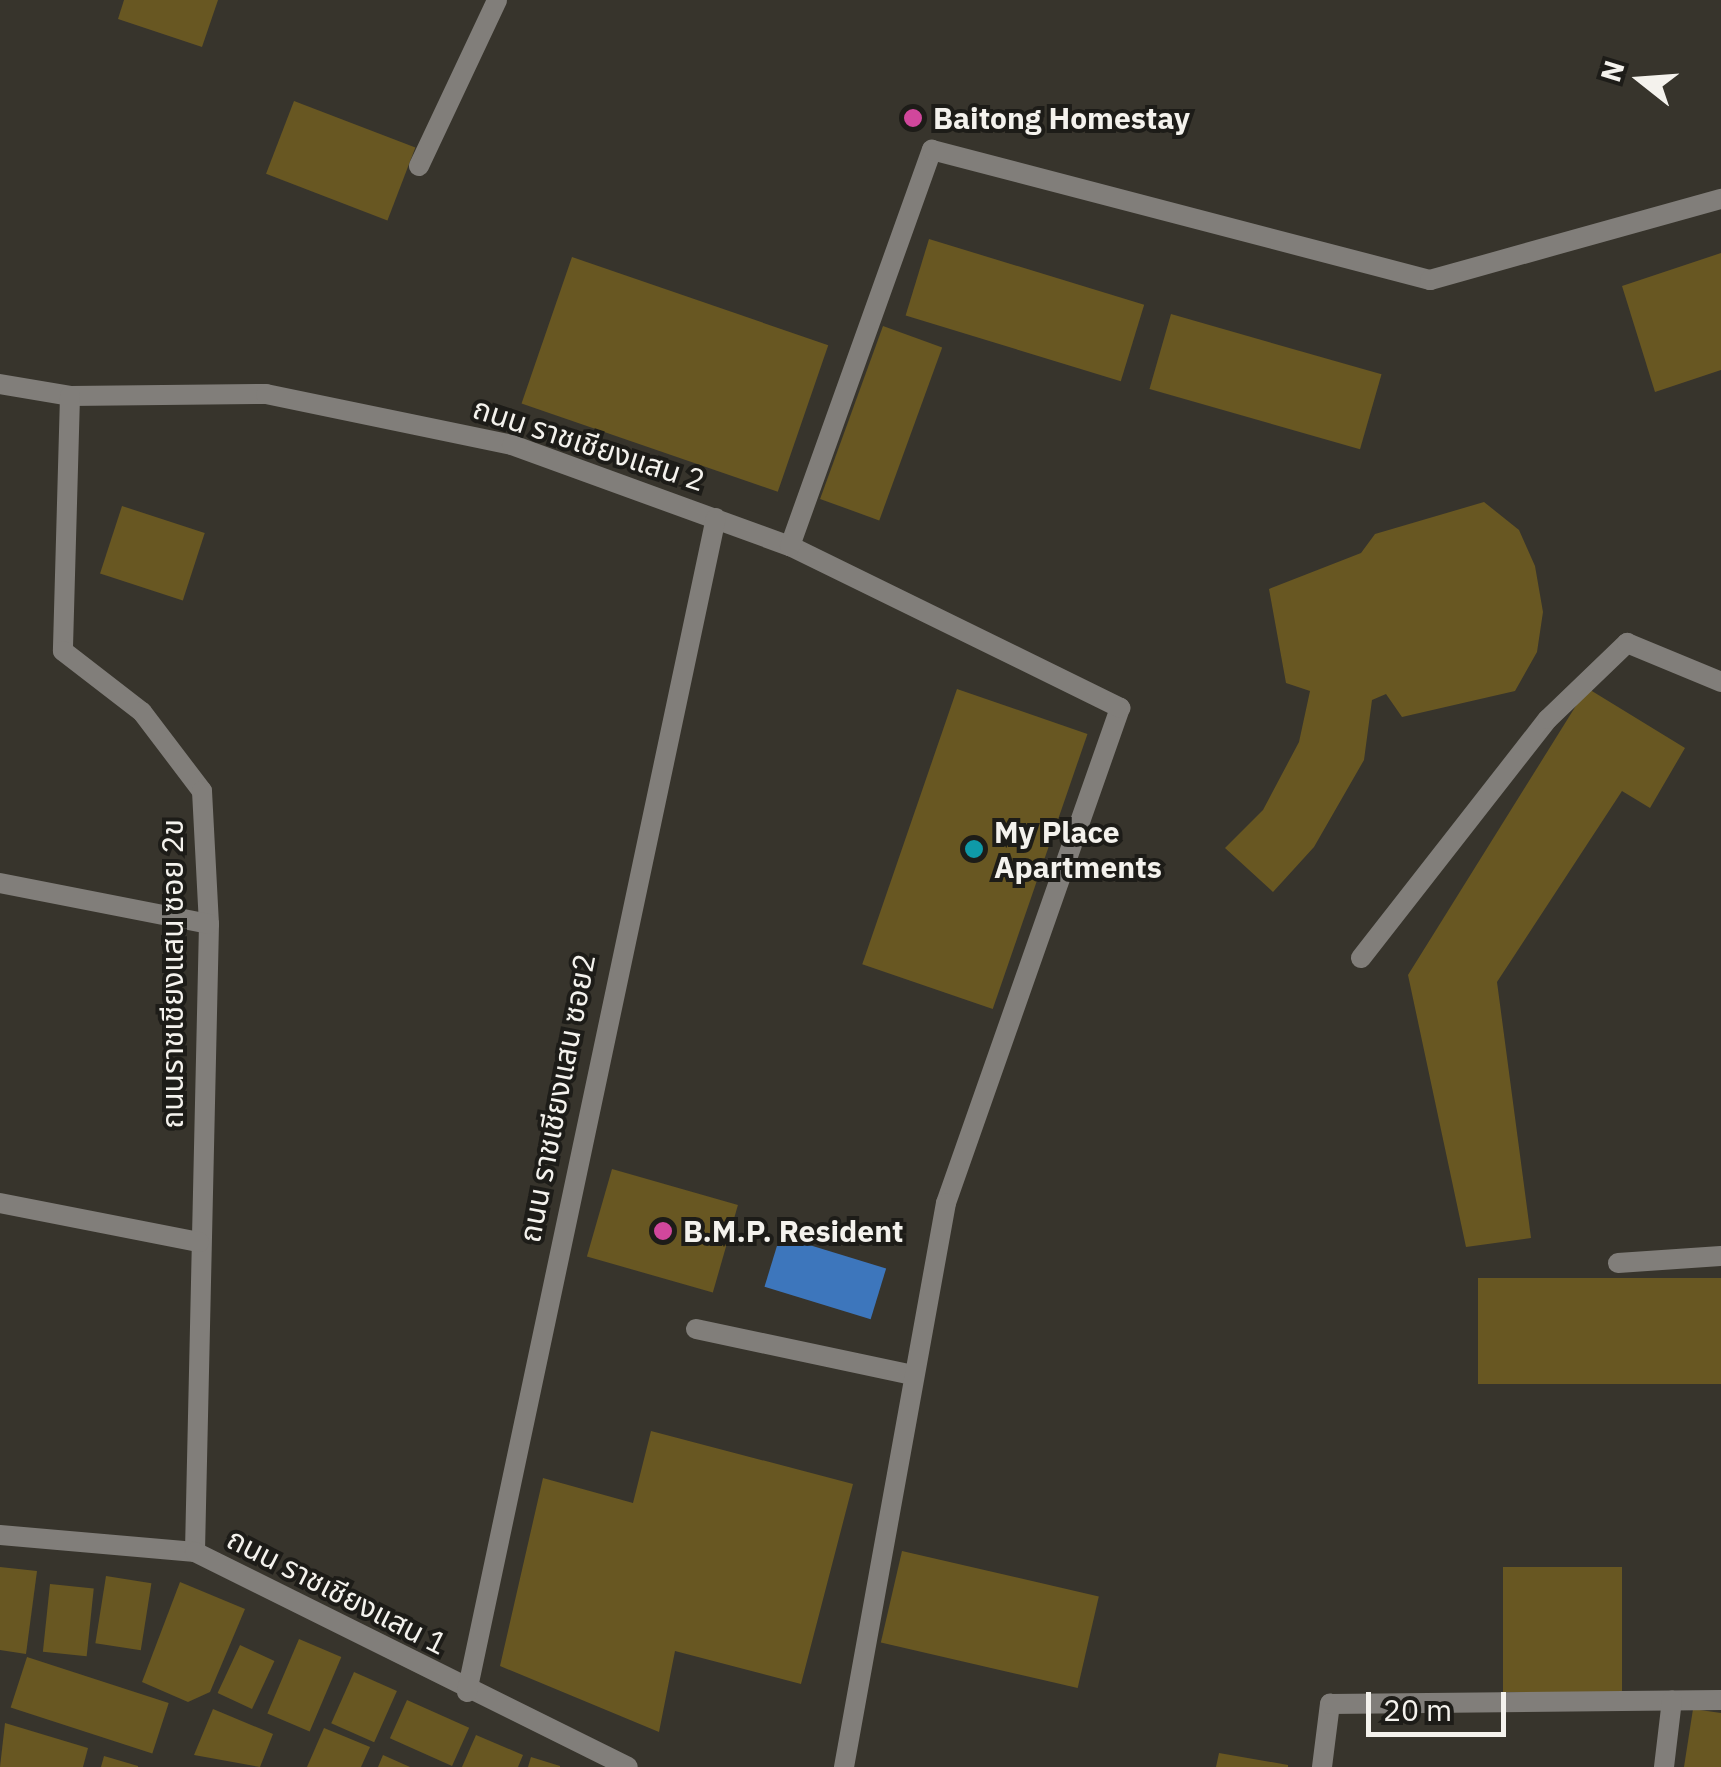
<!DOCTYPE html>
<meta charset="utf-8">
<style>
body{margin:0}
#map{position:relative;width:1721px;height:1767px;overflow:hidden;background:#37342c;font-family:"IBM Plex Sans","Noto Sans Thai",sans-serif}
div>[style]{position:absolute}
.water>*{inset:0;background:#3d76bc;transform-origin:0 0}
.building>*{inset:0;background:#685722;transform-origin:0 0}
.service>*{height:20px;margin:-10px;padding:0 10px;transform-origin:10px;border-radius:10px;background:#817e7a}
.minor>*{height:20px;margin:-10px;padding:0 10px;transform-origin:10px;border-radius:10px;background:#817e7a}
.dots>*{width:28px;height:28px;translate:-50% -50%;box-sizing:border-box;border:5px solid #1d1c18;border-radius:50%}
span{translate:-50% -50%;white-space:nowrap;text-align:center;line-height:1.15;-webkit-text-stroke:8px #1d1c18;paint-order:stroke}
.poi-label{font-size:30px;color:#f4f2ed;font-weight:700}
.left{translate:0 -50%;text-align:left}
.street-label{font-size:30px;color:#f4f2ed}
.north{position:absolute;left:1591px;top:30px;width:100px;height:100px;-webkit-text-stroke:8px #1d1c18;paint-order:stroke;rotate:287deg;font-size:28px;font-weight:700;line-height:40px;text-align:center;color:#f4f2ed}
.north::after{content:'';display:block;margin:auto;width:35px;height:45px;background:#f4f2ed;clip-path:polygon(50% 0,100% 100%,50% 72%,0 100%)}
.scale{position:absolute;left:1366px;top:1692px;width:140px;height:45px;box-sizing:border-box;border:5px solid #f4f2ed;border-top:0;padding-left:12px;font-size:30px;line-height:35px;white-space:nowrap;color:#f4f2ed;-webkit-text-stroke:8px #1d1c18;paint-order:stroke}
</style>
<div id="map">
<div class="water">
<div style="left:780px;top:1236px;width:111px;height:53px;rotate:17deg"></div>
</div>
<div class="building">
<div style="clip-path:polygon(124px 0,218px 0,202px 47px,118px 19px)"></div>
<div style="left:294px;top:101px;width:130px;height:78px;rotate:21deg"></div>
<div style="left:929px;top:239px;width:225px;height:80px;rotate:17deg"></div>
<div style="clip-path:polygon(1721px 253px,1721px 370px,1655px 392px,1622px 286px)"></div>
<div style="left:572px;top:257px;width:271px;height:155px;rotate:19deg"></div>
<div style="left:1171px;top:314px;width:219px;height:78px;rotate:16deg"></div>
<div style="left:883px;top:326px;width:63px;height:184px;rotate:20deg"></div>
<div style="clip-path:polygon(1484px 502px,1519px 530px,1535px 566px,1543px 612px,1537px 652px,1515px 691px,1402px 717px,1386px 694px,1372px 700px,1364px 760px,1314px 847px,1273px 892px,1225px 848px,1263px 810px,1299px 742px,1310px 691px,1286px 683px,1269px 589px,1361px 553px,1375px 534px)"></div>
<div style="left:122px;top:506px;width:87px;height:71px;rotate:18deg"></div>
<div style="clip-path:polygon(1587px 688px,1685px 748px,1650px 808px,1622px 791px,1497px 982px,1531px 1238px,1466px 1247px,1408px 975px)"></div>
<div style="left:957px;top:689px;width:138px;height:291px;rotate:19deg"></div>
<div style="left:612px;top:1169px;width:131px;height:91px;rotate:16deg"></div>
<div style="left:1721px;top:1278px;width:106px;height:243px;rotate:90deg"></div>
<div style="clip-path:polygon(651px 1431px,853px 1484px,801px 1684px,675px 1651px,659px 1732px,500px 1666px,543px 1478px,633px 1503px)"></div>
<div style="left:902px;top:1551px;width:202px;height:94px;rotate:13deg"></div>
<div style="clip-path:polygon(0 1567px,37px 1571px,26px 1654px,0 1650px)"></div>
<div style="left:1503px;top:1567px;width:119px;height:125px"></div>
<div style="left:106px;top:1576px;width:46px;height:68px;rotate:9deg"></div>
<div style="clip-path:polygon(180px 1582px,245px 1609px,210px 1692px,188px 1702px,142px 1682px)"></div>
<div style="left:50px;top:1584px;width:44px;height:68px;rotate:6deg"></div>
<div style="left:299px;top:1639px;width:46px;height:81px;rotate:23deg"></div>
<div style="left:240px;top:1645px;width:38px;height:53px;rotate:25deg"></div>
<div style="left:27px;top:1657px;width:149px;height:53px;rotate:18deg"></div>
<div style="left:354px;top:1672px;width:47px;height:56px;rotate:24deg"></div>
<div style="left:407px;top:1700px;width:68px;height:42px;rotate:24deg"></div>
<div style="clip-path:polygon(213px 1709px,273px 1734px,260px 1767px,194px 1755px)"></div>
<div style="clip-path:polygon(1693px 1709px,1721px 1713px,1721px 1767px,1684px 1767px)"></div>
<div style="clip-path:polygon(5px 1723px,88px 1748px,83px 1767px,0 1767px)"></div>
<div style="clip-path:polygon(324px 1728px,370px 1747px,361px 1767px,307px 1767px)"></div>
<div style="clip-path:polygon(476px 1735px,523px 1755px,518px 1767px,462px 1767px)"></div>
<div style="clip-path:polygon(1219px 1753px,1288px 1765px,1288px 1767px,1216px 1767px)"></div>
<div style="clip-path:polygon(383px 1755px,410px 1767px,378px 1767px)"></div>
<div style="clip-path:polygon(104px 1756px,138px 1766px,138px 1767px,101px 1767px)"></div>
<div style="clip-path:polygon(531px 1757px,560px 1766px,560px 1767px,528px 1767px)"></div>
</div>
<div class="service">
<div style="left:1361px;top:958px;width:303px;rotate:-52deg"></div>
<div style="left:1548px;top:719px;width:110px;rotate:-43.9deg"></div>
<div style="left:1627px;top:643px;width:102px;rotate:22.5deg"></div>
<div style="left:946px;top:1203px;width:525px;rotate:-70.63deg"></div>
<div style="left:1618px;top:1263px;width:103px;rotate:-3.9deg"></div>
<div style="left:696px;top:1329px;width:222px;rotate:12deg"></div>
<div style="left:1322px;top:1767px;width:64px;rotate:-82.8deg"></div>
<div style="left:1330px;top:1704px;width:391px;rotate:-0.6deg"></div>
<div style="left:1664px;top:1767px;width:67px;rotate:-83.2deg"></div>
</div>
<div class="minor">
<div style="left:419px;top:166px;width:183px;rotate:-64.8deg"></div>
<div style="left:0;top:384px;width:71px;rotate:9.7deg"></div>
<div style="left:70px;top:396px;width:196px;rotate:-0.6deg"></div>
<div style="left:266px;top:394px;width:251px;rotate:11.7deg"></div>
<div style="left:512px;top:445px;width:296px;rotate:20deg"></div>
<div style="left:790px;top:546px;width:368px;rotate:26.1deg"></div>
<div style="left:70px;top:396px;width:255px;rotate:91.6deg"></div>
<div style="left:63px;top:651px;width:100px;rotate:37.7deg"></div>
<div style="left:142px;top:712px;width:99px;rotate:52.8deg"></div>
<div style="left:202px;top:791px;width:133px;rotate:87deg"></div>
<div style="left:209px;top:924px;width:628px;rotate:91.28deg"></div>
<div style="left:790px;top:546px;width:421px;rotate:-70.3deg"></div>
<div style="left:932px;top:150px;width:515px;rotate:14.63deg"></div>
<div style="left:1430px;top:280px;width:302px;rotate:-15.6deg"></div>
<div style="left:0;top:883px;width:213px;rotate:11.1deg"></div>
<div style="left:0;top:1203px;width:203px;rotate:11.1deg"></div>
<div style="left:0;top:1535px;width:196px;rotate:5deg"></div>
<div style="left:195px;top:1552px;width:483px;rotate:26.4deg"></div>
<div style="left:467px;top:1692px;width:1200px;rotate:-78.03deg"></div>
<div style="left:844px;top:1767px;width:573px;rotate:-79.75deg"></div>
</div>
<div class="dots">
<div style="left:913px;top:118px;background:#d1479c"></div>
<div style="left:974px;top:849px;background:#0f9aa8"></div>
<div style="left:663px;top:1231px;background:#d1479c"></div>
</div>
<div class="poi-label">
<span class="left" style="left:933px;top:118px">Baitong Homestay</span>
<span class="left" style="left:994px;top:849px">My Place<br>Apartments</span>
<span class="left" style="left:683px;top:1231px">B.M.P. Resident</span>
</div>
<div class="street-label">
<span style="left:589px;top:444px;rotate:18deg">ถนน ราชเชียงแสน 2</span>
<span style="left:172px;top:974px;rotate:-90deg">ถนนราชเชียงแสน ซอย 2ข</span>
<span style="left:557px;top:1098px;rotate:-79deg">ถนน ราชเชียงแสน ซอย2</span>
<span style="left:337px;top:1591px;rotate:27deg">ถนน ราชเชียงแสน 1</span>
</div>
<div class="north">N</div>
<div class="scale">20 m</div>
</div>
